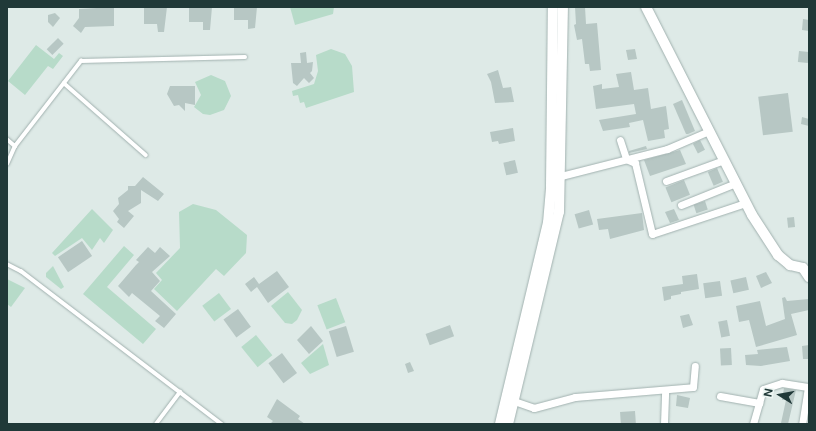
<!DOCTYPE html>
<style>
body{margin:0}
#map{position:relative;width:816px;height:431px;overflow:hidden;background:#deeae7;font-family:Inter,sans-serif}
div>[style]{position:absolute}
.green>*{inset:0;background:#b7dbc9;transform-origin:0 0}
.building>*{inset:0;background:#b7c7c4;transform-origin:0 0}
.roads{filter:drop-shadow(0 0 1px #a1b1af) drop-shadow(0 0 1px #a1b1af)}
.lane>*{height:3.5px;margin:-1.75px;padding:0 1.75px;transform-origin:1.75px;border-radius:1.75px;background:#fff}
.street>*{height:7px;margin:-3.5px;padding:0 3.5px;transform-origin:3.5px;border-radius:3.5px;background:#fff}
.secondary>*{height:10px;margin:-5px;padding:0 5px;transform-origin:5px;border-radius:5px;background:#fff}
span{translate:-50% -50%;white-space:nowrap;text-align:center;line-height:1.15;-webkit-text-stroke:4px #eef7f4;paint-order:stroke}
.frame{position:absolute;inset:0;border:8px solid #203938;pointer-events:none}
.north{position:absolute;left:760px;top:375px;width:40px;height:40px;-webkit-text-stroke:3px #eef7f4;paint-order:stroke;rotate:281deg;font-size:11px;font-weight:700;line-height:16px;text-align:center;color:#203938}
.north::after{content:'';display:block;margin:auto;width:14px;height:18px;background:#203938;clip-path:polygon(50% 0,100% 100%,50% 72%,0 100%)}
</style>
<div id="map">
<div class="green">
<div style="clip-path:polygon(290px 7px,334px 7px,333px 14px,295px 25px)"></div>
<div style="clip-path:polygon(36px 45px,54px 59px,59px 53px,63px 56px,53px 69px,48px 66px,25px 95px,8px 81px)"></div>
<div style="clip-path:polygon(331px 49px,345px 54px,352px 66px,354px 92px,306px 108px,304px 102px,300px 103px,298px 95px,293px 96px,292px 91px,314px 84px,318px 71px,316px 55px)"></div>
<div style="clip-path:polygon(211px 75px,225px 81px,231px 96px,224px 110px,210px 115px,203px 114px,194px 107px,201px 95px,195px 82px)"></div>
<div style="clip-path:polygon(193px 204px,216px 210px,247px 235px,246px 253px,224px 276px,216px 269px,177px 311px,154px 289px,162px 280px,156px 273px,180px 248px,179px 212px)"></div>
<div style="clip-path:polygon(92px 209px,113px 230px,104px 243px,100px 238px,92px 250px,82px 238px,55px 256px,52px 253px)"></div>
<div style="clip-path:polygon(124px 246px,134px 255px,107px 287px,156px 329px,143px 344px,83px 294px)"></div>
<div style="clip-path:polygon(53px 266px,64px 287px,61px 289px,46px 277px,46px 273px)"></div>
<div style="clip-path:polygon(7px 279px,25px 288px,11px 307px,7px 304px)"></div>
<div style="clip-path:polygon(288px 292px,302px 310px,297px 320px,292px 324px,285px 323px,271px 306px)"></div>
<div style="left:219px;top:293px;width:20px;height:21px;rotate:53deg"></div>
<div style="left:336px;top:298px;width:26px;height:20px;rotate:69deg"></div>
<div style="left:256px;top:335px;width:26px;height:19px;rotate:51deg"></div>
<div style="clip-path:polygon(323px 344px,329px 365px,310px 374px,301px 363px)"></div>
</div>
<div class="building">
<div style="clip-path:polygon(114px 7px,114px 26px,85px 27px,81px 33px,73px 26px,79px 18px,79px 9px)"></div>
<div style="clip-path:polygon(167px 7px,164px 32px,158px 32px,157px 24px,144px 24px,144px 8px)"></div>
<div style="clip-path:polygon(189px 7px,212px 7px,210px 30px,203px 30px,203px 22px,189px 22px)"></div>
<div style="clip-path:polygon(234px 7px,257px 7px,255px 28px,248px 29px,248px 20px,234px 20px)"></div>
<div style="clip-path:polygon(575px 7px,585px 7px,586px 24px,597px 23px,601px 70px,590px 71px,589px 64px,585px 64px,582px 39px,577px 40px,574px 25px,576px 24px)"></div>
<div style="clip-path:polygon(55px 13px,60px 18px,53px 27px,48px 22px,48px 15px)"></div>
<div style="clip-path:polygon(803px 19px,809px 20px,809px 31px,802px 30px)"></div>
<div style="left:58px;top:38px;width:8px;height:16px;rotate:45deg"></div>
<div style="clip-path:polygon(635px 49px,637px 59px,628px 60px,626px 50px)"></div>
<div style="left:799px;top:51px;width:10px;height:11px;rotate:6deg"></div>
<div style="clip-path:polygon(306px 52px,307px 63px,313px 62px,312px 71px,310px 73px,314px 78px,309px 83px,304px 78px,297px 86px,293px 83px,291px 63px,301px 63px,300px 53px)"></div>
<div style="clip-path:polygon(498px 70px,503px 88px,511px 87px,514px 102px,495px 103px,491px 82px,487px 74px)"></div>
<div style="clip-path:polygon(631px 72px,634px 90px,648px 88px,651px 109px,666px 106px,669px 129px,664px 130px,665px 138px,648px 141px,643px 120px,629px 123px,630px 127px,603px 131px,599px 120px,636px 114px,634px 104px,596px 109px,593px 86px,602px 84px,602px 89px,619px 87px,616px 74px)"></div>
<div style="clip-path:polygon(170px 86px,195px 86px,195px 105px,185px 103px,185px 111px,179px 105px,174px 106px,167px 94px)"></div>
<div style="left:788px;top:93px;width:39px;height:30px;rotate:83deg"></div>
<div style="clip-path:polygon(682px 100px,695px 131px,688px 134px,686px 134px,673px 104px)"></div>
<div style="clip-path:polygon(802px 117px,809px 119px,809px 126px,801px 124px)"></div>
<div style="clip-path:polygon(513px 128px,515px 141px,499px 144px,498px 141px,492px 142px,490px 132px)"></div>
<div style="left:700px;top:140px;width:11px;height:8px;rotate:63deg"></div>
<div style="clip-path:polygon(646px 146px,647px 149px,629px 153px,629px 151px)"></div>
<div style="clip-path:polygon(680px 150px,686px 164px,650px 176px,644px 160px)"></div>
<div style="left:515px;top:160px;width:13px;height:12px;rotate:77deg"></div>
<div style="left:717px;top:168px;width:15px;height:10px;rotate:67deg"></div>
<div style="clip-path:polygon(143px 177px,164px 194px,158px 201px,141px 190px,141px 203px,128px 211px,134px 216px,124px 228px,117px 222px,119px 219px,113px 211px,119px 204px,118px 198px,128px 190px,128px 186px,135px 186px)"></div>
<div style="left:684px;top:180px;width:16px;height:20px;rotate:68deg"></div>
<div style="left:705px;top:201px;width:9px;height:12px;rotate:72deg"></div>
<div style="clip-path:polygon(674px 209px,679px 220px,670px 223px,665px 212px)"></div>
<div style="left:589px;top:210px;width:15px;height:15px;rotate:74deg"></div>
<div style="clip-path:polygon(642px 213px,644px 230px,610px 239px,608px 229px,599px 230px,597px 219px)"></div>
<div style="left:794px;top:217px;width:10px;height:7px;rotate:84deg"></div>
<div style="left:82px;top:241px;width:18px;height:29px;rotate:56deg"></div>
<div style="clip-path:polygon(148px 247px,155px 253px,160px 247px,170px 256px,152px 272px,160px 281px,151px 291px,176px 314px,164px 328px,155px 321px,160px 316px,132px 293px,129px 297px,118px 286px,136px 265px,139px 262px,136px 260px)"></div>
<div style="clip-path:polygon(277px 271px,289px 287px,268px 303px,257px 287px,251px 292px,245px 284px,254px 277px,259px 284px)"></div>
<div style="clip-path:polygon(766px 272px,772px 283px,761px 288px,756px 276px)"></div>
<div style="clip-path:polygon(697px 274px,699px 289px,681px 292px,681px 294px,671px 296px,671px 299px,664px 301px,662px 287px,683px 284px,682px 276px)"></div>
<div style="left:746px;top:277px;width:13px;height:16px;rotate:77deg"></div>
<div style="left:720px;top:281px;width:15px;height:17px;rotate:82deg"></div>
<div style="clip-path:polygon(785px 297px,787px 301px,809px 299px,809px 310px,791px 314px,797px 335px,756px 347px,749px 320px,739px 322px,736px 306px,760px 301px,766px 326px,785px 319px,782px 298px)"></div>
<div style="left:238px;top:309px;width:22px;height:18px;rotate:54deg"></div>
<div style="clip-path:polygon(689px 314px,693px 325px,683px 328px,680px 316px)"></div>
<div style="left:727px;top:320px;width:16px;height:9px;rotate:79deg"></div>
<div style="left:450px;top:325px;width:12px;height:26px;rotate:70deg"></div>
<div style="clip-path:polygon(311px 326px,323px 341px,309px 354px,297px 340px)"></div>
<div style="left:346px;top:326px;width:27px;height:18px;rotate:73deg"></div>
<div style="clip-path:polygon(809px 345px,809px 359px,803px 359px,802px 346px)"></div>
<div style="clip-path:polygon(787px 347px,790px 361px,761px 366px,746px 365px,745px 355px,758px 354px,757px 350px)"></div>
<div style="left:731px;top:348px;width:17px;height:11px;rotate:87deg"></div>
<div style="left:282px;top:353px;width:25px;height:17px;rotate:53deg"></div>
<div style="clip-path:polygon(410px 362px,414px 371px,408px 373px,405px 364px)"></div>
<div style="clip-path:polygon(784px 388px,796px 390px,788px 424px,781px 423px,786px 400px,782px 400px)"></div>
<div style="clip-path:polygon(677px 395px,690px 398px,688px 408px,676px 406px)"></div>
<div style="clip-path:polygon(277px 399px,300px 416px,298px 419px,305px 424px,270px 424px,273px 421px,267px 417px)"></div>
<div style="left:635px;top:411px;width:13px;height:15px;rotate:86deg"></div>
</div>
<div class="roads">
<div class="lane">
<div style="left:64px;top:83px;width:109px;rotate:41.3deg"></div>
<div style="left:7px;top:139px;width:11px;rotate:41deg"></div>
<div style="left:7px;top:164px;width:20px;rotate:-66deg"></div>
<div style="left:15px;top:146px;width:108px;rotate:-52.2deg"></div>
<div style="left:81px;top:61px;width:164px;rotate:-1.4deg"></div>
<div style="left:7px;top:264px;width:16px;rotate:27deg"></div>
<div style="left:21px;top:271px;width:253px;rotate:37.3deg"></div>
<div style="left:156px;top:424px;width:40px;rotate:-53deg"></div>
</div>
<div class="street">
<div style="left:620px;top:140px;width:20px;rotate:72deg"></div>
<div style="left:626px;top:159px;width:10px;rotate:24deg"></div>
<div style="left:635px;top:163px;width:73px;rotate:76.5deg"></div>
<div style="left:652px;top:234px;width:98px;rotate:-18.4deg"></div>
<div style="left:557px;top:177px;width:114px;rotate:-14.3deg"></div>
<div style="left:667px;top:149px;width:46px;rotate:-23.2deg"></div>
<div style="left:666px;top:181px;width:62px;rotate:-19.9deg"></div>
<div style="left:681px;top:205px;width:59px;rotate:-21.8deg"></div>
<div style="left:720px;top:396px;width:40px;rotate:10deg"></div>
<div style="left:514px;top:401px;width:21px;rotate:19deg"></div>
<div style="left:534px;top:408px;width:42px;rotate:-15deg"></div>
<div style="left:575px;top:397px;width:118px;rotate:-4.8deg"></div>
<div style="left:693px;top:387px;width:21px;rotate:-85deg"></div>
<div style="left:664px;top:424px;width:33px;rotate:-88deg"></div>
<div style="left:753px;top:424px;width:36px;rotate:-74deg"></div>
<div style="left:763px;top:389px;width:20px;rotate:-18deg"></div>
<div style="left:782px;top:383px;width:26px;rotate:9deg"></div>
<div style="left:808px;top:387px;width:37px;rotate:99deg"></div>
</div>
<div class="secondary">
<div style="left:646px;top:7px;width:233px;rotate:63deg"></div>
<div style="left:752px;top:215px;width:48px;rotate:57deg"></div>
<div style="left:778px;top:255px;width:16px;rotate:40deg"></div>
<div style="left:790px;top:265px;width:13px;rotate:13deg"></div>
<div style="left:803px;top:268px;width:11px;rotate:56deg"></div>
<div style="left:500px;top:424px;width:207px;rotate:-76.6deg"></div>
<div style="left:548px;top:223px;width:37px;rotate:-85deg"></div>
<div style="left:551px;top:186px;width:179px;rotate:-89.4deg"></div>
<div style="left:508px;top:424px;width:218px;rotate:-76.5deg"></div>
<div style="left:559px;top:212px;width:205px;rotate:-88.9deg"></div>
</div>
</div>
<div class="frame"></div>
<div class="north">N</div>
</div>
